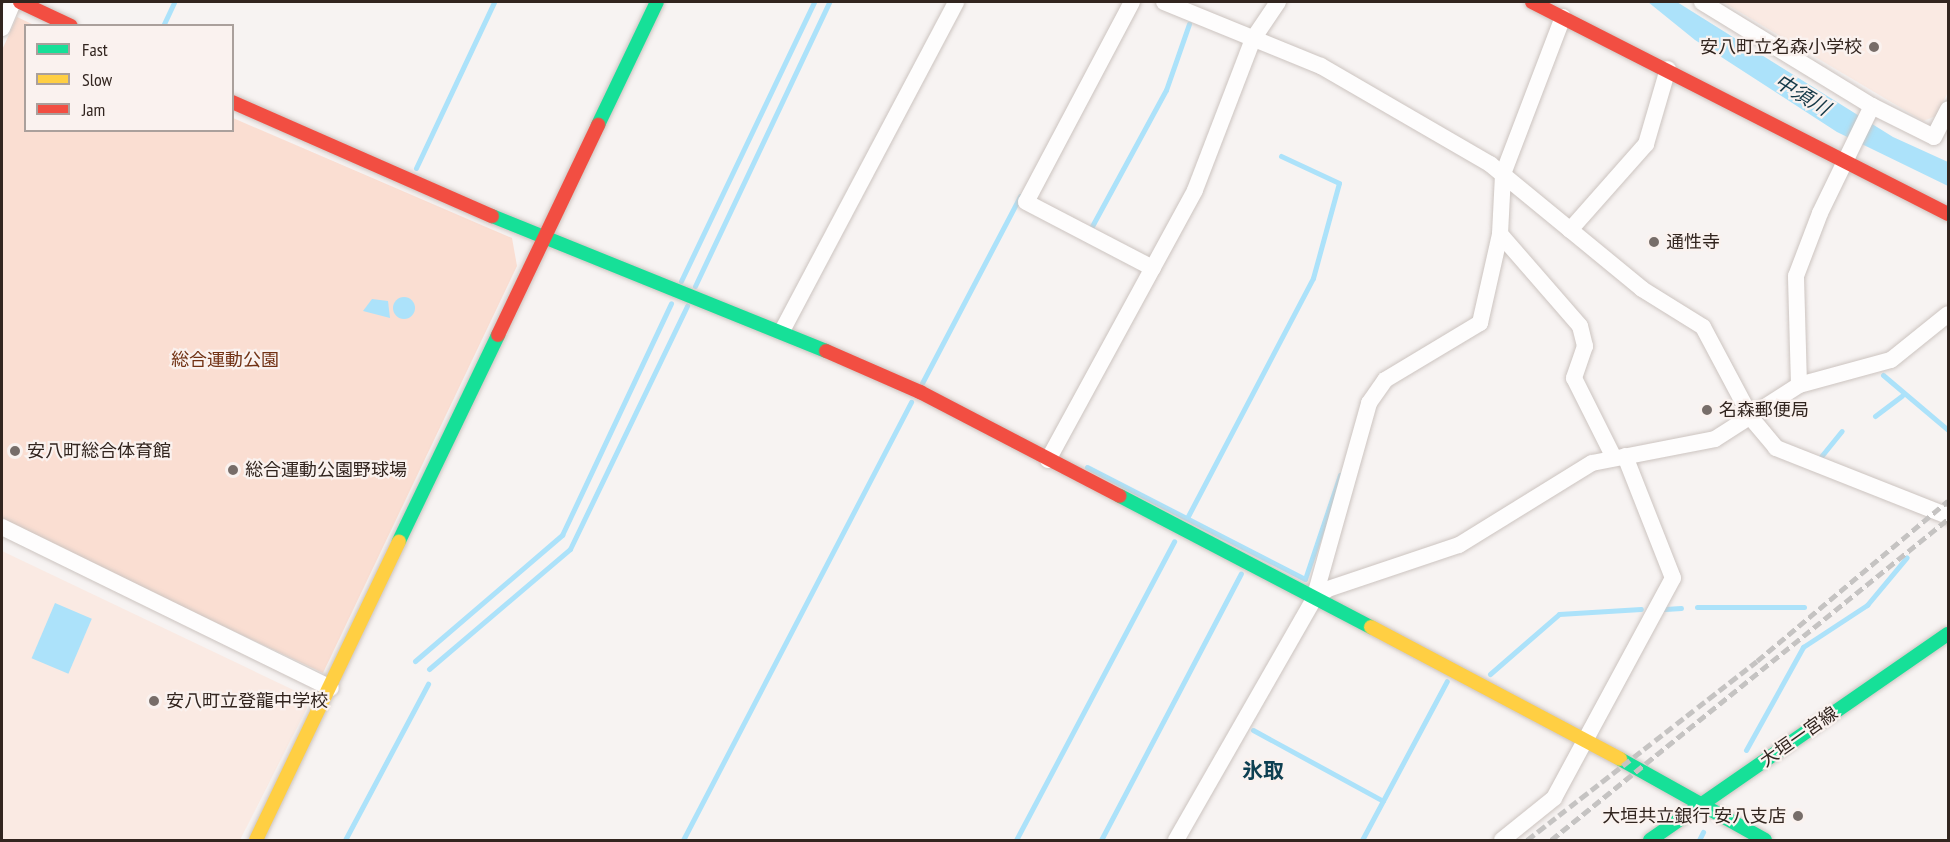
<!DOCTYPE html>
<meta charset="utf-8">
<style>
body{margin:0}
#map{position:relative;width:1950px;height:842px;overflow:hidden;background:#f7f3f2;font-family:"PT Sans Narrow","Noto Sans JP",sans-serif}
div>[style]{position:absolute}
.built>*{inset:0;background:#faeae3}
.green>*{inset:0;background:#faded2}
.water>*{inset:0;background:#ace2fa;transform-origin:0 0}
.round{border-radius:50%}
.stream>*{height:5px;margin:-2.5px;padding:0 2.5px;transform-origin:2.5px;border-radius:2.5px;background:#ace2fa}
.roads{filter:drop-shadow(0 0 2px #ccc4c0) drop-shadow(0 0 2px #ccc4c0)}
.street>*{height:16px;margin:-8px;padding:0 8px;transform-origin:8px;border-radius:8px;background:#fefdfd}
.fast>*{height:14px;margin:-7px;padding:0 7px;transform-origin:7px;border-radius:7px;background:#16e098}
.slow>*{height:14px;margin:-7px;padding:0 7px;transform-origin:7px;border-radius:7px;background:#ffcf43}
.jam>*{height:14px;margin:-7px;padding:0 7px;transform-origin:7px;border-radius:7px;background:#f24e42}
.rail>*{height:4.5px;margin-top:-2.25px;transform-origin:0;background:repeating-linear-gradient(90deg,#c5c3c2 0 9px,transparent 0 13.5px)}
.dots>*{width:16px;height:16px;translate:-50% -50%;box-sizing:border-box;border:3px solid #faf2ef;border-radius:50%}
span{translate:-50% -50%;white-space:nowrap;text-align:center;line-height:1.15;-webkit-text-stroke:4.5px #faf2ef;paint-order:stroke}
.poi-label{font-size:18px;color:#32251f}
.right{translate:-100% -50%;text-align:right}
.left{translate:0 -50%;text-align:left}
.park-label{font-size:18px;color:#713214}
.street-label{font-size:18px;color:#32251f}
.water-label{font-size:20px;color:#143847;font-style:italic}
.quarter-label{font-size:21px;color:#0e4052;font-weight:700}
.frame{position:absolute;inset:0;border:3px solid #32251f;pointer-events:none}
.legend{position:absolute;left:24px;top:24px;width:210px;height:108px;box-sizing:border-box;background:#faf2ef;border:2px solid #aaa09c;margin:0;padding:8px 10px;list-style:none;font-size:18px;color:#32251f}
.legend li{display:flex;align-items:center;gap:12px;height:30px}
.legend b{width:30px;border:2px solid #aaa09c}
</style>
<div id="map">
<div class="built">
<div style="clip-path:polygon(1723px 2px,1948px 2px,1948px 92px,1936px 116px,1923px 121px)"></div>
<div style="clip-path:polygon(2px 551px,304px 695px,307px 708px,240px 840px,2px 840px)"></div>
</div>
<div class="green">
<div style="clip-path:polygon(17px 17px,34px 25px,26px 26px,26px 130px,232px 130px,233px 118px,512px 238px,517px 266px,323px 673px,2px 522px,2px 50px)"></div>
</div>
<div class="water">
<div style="clip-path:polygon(1648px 2px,1677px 2px,1893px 137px,1948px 162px,1948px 186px,1837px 132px,1695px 40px)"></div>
<div class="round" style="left:393px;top:297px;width:22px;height:22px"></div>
<div style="clip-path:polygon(372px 299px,388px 301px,390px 318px,363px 311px)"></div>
<div style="left:55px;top:603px;width:40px;height:60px;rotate:23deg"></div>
</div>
<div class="stream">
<div style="left:163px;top:26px;width:26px;rotate:-65deg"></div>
<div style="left:416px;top:168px;width:183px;rotate:-64.8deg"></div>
<div style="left:1091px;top:228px;width:157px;rotate:-61.5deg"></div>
<div style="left:1166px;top:90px;width:70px;rotate:-70.8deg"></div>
<div style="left:681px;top:281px;width:309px;rotate:-64.5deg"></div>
<div style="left:695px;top:286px;width:314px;rotate:-64.7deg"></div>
<div style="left:1883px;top:375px;width:85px;rotate:40.2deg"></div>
<div style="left:922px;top:383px;width:211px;rotate:-62.3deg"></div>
<div style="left:1875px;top:416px;width:34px;rotate:-37deg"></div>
<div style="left:1819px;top:459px;width:36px;rotate:-51deg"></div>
<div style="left:1087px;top:467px;width:245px;rotate:27.2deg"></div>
<div style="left:1305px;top:579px;width:110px;rotate:-71.4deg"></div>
<div style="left:1187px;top:518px;width:271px;rotate:-62.3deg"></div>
<div style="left:1313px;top:278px;width:98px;rotate:-74.7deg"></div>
<div style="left:1339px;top:183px;width:64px;rotate:-155deg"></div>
<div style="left:1697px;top:607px;width:107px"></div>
<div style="left:1665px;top:609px;width:16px;rotate:-4deg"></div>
<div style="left:415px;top:661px;width:194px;rotate:-40.6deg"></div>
<div style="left:562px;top:535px;width:256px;rotate:-64.8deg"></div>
<div style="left:429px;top:669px;width:185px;rotate:-40.4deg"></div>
<div style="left:570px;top:549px;width:270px;rotate:-64.3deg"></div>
<div style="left:1490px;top:674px;width:91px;rotate:-41deg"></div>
<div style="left:1559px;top:614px;width:82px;rotate:-3.5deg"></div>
<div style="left:1253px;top:730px;width:148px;rotate:28.6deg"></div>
<div style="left:1746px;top:750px;width:118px;rotate:-61deg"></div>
<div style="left:1803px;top:647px;width:77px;rotate:-33.3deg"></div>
<div style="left:1867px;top:605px;width:62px;rotate:-50.2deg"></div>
<div style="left:345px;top:840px;width:177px;rotate:-62deg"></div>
<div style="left:683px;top:840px;width:494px;rotate:-62.5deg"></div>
<div style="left:1016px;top:840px;width:338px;rotate:-62.1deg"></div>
<div style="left:1101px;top:840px;width:301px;rotate:-62.3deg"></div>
<div style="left:1362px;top:840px;width:180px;rotate:-61.9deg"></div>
<div style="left:1699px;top:840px;width:9px;rotate:-63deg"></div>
</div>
<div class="roads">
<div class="street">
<div style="left:1132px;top:2px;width:226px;rotate:117.9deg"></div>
<div style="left:1026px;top:202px;width:143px;rotate:27.5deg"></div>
<div style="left:1164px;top:2px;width:170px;rotate:22.2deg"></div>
<div style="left:1321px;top:66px;width:195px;rotate:30.1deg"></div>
<div style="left:1490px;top:164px;width:197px;rotate:39.4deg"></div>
<div style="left:1642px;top:289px;width:72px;rotate:31.9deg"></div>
<div style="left:1703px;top:327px;width:104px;rotate:62deg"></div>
<div style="left:1752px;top:419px;width:38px;rotate:50deg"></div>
<div style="left:1776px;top:448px;width:185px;rotate:21.6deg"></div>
<div style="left:1702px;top:2px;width:199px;rotate:31.5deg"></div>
<div style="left:2px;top:28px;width:28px;rotate:-67deg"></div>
<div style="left:1570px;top:230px;width:115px;rotate:-48.5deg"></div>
<div style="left:1646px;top:144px;width:78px;rotate:-73.7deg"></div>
<div style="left:1500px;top:234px;width:122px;rotate:49deg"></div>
<div style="left:1580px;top:326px;width:21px;rotate:76deg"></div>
<div style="left:1585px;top:346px;width:34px;rotate:109deg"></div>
<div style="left:1574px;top:378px;width:87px;rotate:63.4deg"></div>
<div style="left:782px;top:331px;width:372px;rotate:-62.1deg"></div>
<div style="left:1799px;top:385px;width:109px;rotate:-91.6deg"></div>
<div style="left:1796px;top:276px;width:67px;rotate:-69.1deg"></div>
<div style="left:1820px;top:213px;width:119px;rotate:-64.1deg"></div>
<div style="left:1872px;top:106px;width:69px;rotate:26.6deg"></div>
<div style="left:1934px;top:137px;width:31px;rotate:-63deg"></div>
<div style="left:1048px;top:460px;width:307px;rotate:-61.4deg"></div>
<div style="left:1195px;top:190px;width:162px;rotate:-69deg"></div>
<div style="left:1253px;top:39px;width:45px;rotate:-56deg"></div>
<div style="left:2px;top:527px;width:366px;rotate:26.1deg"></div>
<div style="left:1314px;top:599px;width:17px;rotate:-36deg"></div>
<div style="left:1328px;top:589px;width:138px;rotate:-18.6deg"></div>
<div style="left:1459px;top:545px;width:156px;rotate:-31.7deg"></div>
<div style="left:1592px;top:463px;width:125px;rotate:-11deg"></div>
<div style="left:1715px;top:439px;width:100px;rotate:-32.7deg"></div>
<div style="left:1799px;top:385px;width:95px;rotate:-15.2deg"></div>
<div style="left:1891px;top:360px;width:73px;rotate:-38.9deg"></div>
<div style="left:1176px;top:840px;width:278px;rotate:-60.2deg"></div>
<div style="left:1314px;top:599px;width:204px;rotate:-74.3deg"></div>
<div style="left:1369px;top:403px;width:28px;rotate:-55deg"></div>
<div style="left:1385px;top:380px;width:111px;rotate:-31deg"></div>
<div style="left:1480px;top:323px;width:91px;rotate:-77.3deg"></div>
<div style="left:1500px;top:234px;width:60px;rotate:-87.1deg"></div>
<div style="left:1503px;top:174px;width:168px;rotate:-69.1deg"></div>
<div style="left:1502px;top:840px;width:67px;rotate:-38.9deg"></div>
<div style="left:1554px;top:798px;width:250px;rotate:-61.6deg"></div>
<div style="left:1673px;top:578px;width:131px;rotate:-111.5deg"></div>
</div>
<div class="fast">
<div style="left:598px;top:125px;width:136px;rotate:-64.4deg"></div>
<div style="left:492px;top:216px;width:360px;rotate:22deg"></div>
<div style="left:1120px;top:496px;width:283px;rotate:27.6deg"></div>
<div style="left:399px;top:541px;width:229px;rotate:-64.3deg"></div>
<div style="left:1620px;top:759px;width:166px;rotate:29.2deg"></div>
<div style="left:1650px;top:840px;width:362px;rotate:-34.7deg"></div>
</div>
<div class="slow">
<div style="left:1371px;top:627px;width:282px;rotate:27.9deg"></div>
<div style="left:256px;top:840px;width:331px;rotate:-64.4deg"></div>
</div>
<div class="jam">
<div style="left:20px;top:2px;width:56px;rotate:25.2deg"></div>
<div style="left:1532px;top:2px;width:467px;rotate:27deg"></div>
<div style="left:232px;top:102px;width:284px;rotate:23.7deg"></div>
<div style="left:498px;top:335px;width:233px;rotate:-64.5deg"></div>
<div style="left:826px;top:351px;width:103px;rotate:23.6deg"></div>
<div style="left:920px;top:392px;width:225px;rotate:27.5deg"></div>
</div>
</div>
<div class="rail">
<div style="left:1527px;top:840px;width:291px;rotate:-37.9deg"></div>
<div style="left:1757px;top:661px;width:249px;rotate:-40deg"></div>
<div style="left:1551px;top:840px;width:511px;rotate:-38.96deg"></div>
</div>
<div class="dots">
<div style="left:1874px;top:47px;background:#776d69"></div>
<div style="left:1654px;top:242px;background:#776d69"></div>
<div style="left:1707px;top:410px;background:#776d69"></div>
<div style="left:15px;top:451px;background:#776d69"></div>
<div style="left:233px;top:470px;background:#776d69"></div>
<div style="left:154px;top:701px;background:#776d69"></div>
<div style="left:1798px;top:816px;background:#776d69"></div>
</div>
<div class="poi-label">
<span class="right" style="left:1862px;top:47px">安八町立名森小学校</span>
<span class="left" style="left:1666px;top:242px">通性寺</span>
<span class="left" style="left:1719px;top:410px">名森郵便局</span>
<span class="left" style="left:27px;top:451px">安八町総合体育館</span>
<span class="left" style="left:245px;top:470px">総合運動公園野球場</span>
<span class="left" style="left:166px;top:701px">安八町立登龍中学校</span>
<span class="right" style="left:1786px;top:816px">大垣共立銀行 安八支店</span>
</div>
<div class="park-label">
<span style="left:225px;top:360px">総合運動公園</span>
</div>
<div class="street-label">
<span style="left:1799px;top:737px;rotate:-35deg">大垣一宮線</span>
</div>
<div class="water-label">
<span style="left:1802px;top:95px;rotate:31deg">中須川</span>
</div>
<div class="quarter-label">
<span style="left:1263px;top:771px">氷取</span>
</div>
<div class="frame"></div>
<ul class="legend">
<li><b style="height:8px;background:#16e098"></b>Fast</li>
<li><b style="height:8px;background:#ffcf43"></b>Slow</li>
<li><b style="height:8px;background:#f24e42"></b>Jam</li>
</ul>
</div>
